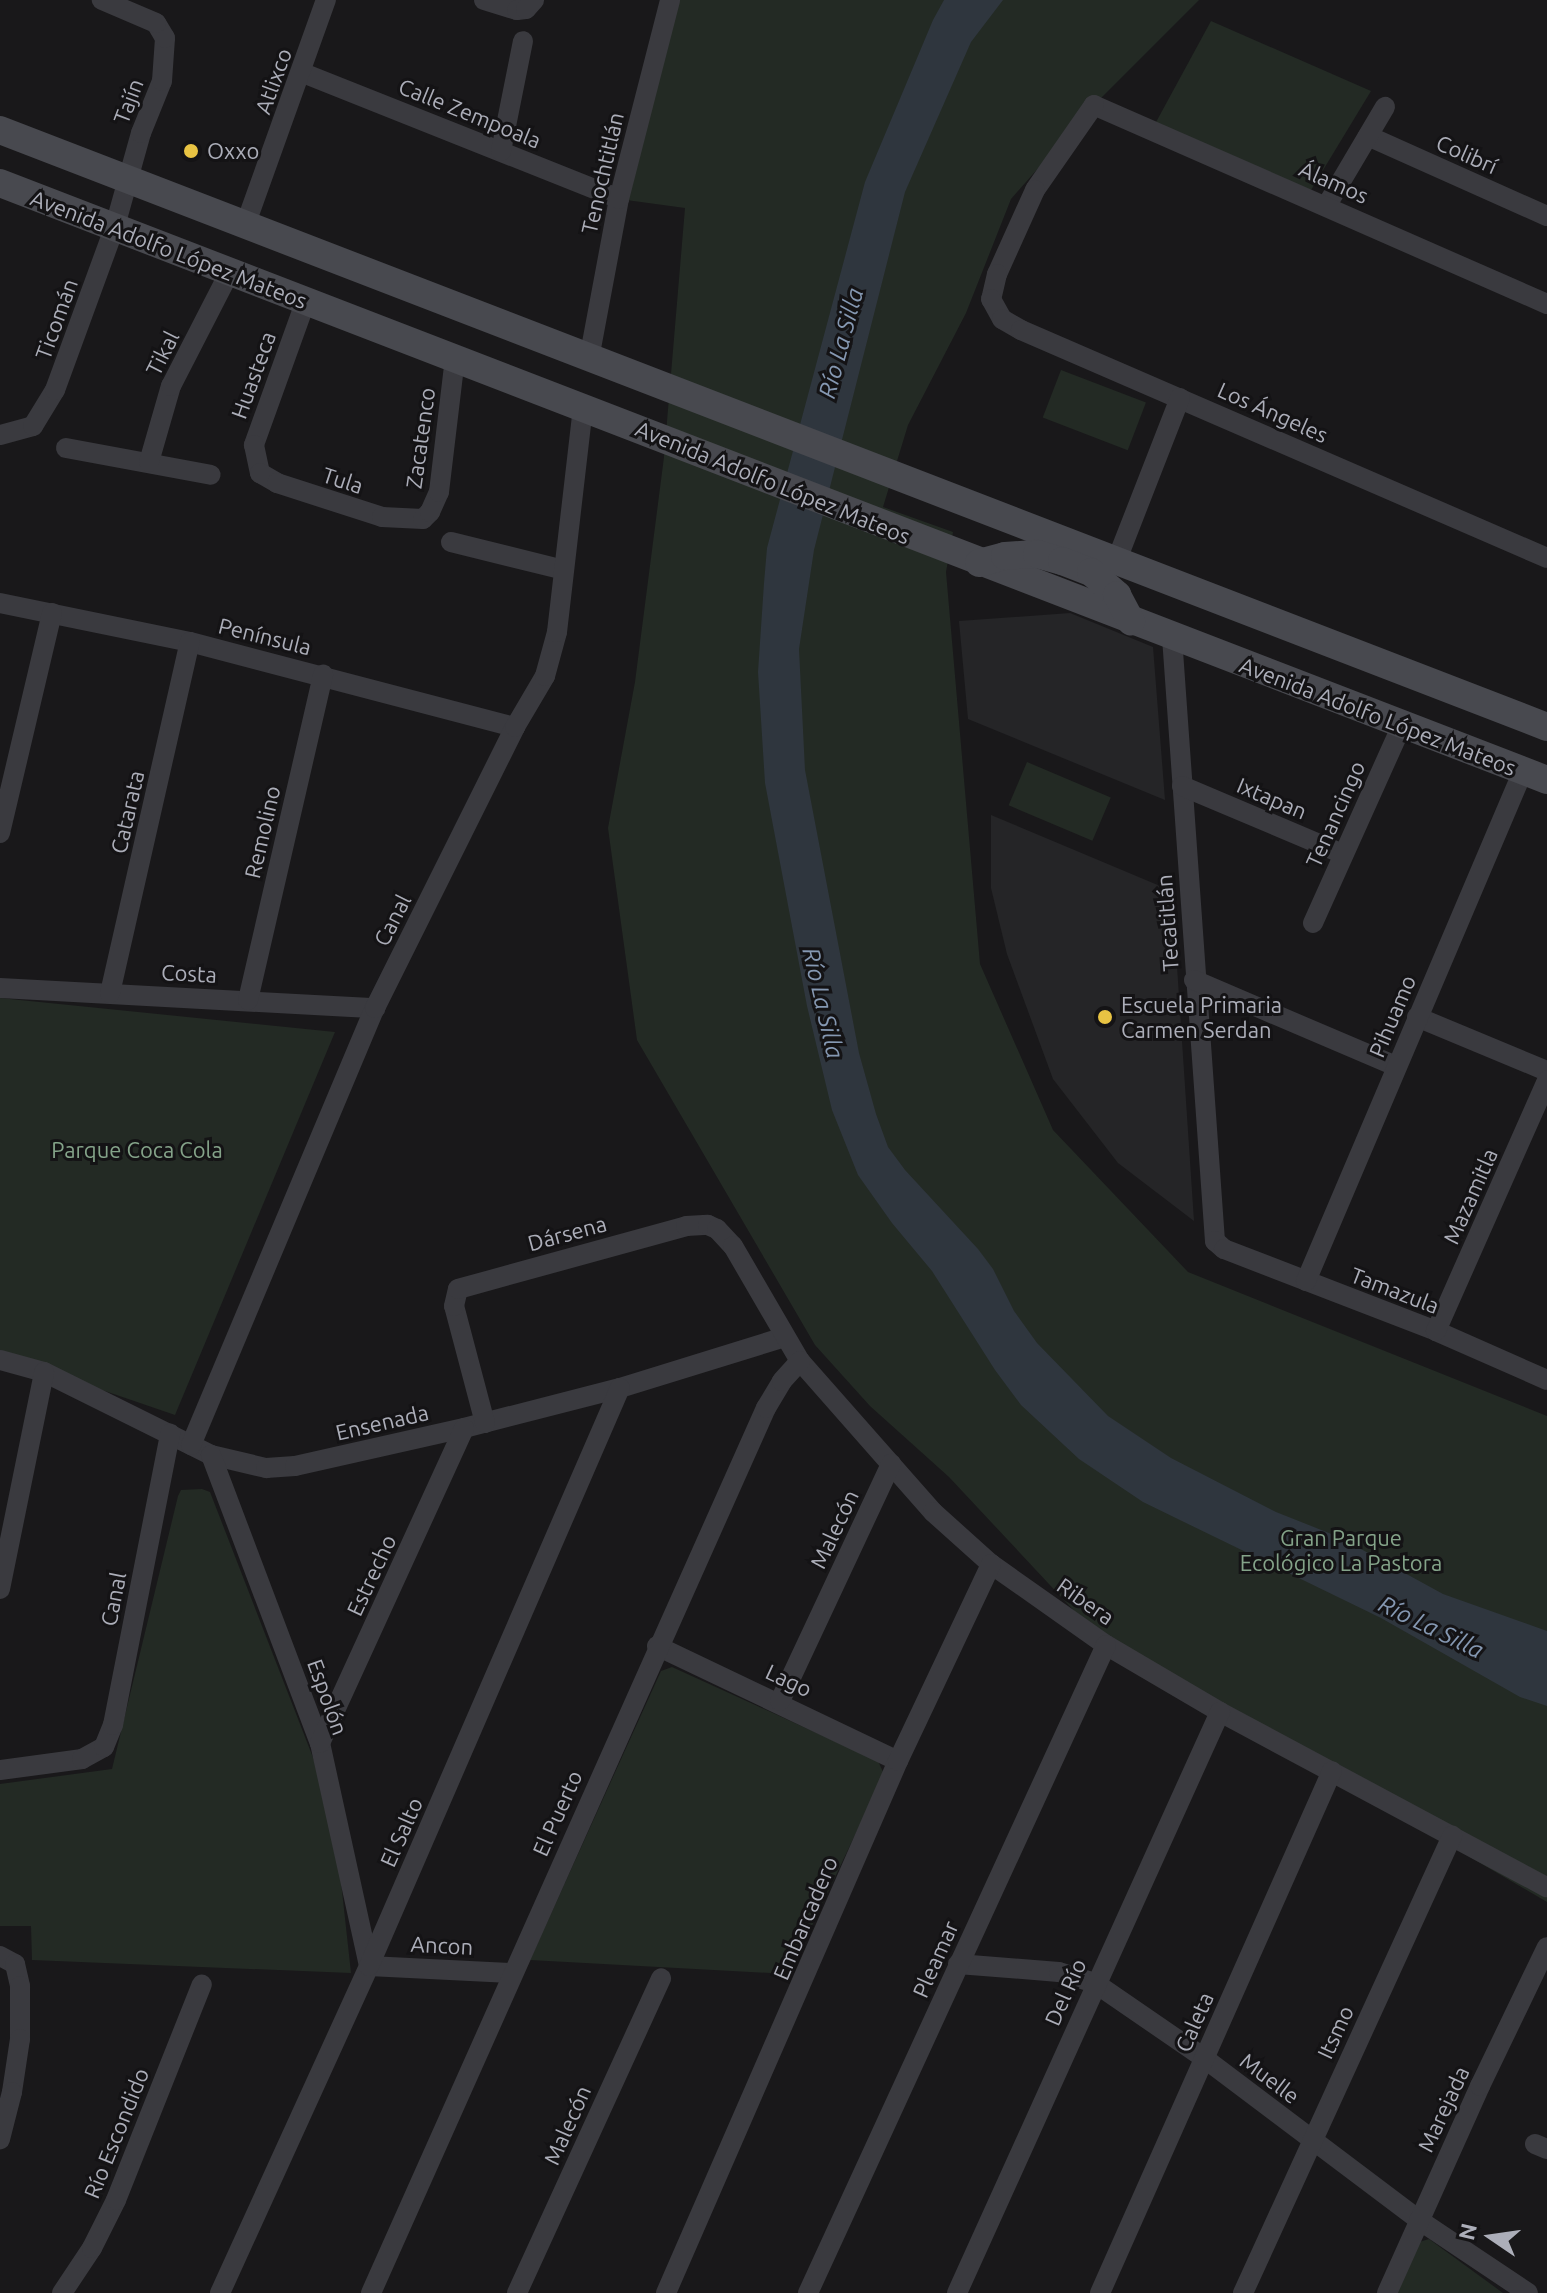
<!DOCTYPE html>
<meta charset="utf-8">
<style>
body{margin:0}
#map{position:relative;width:1547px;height:2293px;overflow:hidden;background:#19181a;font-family:Ubuntu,sans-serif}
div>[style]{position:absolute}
.built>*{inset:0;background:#252527}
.green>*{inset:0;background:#232a24;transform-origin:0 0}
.water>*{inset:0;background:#2f363e}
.street>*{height:20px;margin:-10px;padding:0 10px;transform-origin:10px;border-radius:10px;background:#3a3a3f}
.secondary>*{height:28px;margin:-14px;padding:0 14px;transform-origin:14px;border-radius:14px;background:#48494f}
.dots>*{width:22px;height:22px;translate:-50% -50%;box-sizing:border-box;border:4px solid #141315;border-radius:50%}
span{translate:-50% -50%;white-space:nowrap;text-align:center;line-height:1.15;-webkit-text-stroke:6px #141315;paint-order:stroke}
.street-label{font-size:22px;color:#acaeb9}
.poi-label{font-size:22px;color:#acaeb9}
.left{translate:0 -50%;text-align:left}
.park-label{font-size:22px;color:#84a389}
.water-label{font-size:24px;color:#8598b2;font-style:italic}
.north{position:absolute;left:1451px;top:2197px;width:80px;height:80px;-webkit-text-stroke:6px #141315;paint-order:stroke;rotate:283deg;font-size:22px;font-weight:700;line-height:32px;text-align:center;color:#acaeb9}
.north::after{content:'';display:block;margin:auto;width:28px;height:36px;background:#acaeb9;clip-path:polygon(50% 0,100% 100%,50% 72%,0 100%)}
</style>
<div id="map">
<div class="built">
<div style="clip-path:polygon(1070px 613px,1153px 647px,1165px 800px,968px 719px,959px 621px)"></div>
<div style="clip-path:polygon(991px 815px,1172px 891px,1194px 1221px,1118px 1163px,1053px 1079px,1007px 954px,991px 888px)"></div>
</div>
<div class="green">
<div style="clip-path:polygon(670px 0,1199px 0,1094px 105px,1011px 199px,966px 313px,908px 425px,883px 507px,953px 532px,946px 572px,980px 964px,1053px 1130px,1188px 1272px,1547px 1416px,1547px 1902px,1106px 1645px,949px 1477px,870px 1406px,815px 1345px,637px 1040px,608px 828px,635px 682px,664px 457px,685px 208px,619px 199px)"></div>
<div style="clip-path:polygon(1211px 21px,1371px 91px,1311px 190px,1155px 124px)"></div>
<div style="left:1061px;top:370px;width:91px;height:51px;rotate:21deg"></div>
<div style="left:1027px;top:762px;width:91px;height:47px;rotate:23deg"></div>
<div style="clip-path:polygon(0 998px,335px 1032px,175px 1415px,0 1355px)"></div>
<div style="clip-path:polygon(202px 1489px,210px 1492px,333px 1809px,351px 1973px,32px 1960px,31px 1926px,0 1926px,0 1784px,112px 1769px,178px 1496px,181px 1490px)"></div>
<div style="clip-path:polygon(672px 1667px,878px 1761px,884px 1774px,789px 1974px,530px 1960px,661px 1671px)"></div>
<div style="clip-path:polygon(1429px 2239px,1503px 2293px,1395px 2293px,1416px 2243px)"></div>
</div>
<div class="water">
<div style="clip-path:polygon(944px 0,1003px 0,971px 42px,905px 192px,814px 550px,799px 649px,805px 770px,859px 1053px,876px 1114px,888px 1147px,905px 1170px,978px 1249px,993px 1269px,1014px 1311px,1037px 1343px,1108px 1416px,1171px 1458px,1276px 1512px,1339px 1537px,1443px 1594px,1547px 1631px,1547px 1706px,1520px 1697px,1381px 1618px,1143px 1502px,1079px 1459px,1021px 1405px,995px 1370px,932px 1271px,892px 1223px,858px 1175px,832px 1110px,807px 1006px,765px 783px,758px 672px,764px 583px,767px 548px,865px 182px,933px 20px)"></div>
</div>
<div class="street">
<div style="left:484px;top:0;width:34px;rotate:17deg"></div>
<div style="left:517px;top:10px;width:9px;rotate:-6deg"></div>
<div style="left:526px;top:9px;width:12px;rotate:-48deg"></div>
<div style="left:303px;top:73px;width:340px;rotate:21.7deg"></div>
<div style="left:1368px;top:136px;width:196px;rotate:24.1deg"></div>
<div style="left:501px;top:151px;width:112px;rotate:-78.7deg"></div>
<div style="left:1327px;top:205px;width:114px;rotate:-59.4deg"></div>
<div style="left:246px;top:223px;width:237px;rotate:-70.3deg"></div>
<div style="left:305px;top:303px;width:151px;rotate:109.8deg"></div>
<div style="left:254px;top:445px;width:29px;rotate:78deg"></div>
<div style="left:260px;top:473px;width:20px;rotate:30deg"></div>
<div style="left:277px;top:483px;width:110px;rotate:17.9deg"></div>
<div style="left:382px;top:517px;width:41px;rotate:2.8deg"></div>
<div style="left:423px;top:519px;width:10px;rotate:-45deg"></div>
<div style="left:430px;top:512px;width:22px;rotate:-66deg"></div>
<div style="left:439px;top:492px;width:135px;rotate:-83.2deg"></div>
<div style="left:1547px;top:304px;width:495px;rotate:-156.3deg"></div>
<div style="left:1094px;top:105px;width:103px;rotate:124.8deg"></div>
<div style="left:1035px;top:190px;width:92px;rotate:114.3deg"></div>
<div style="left:997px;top:274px;width:26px;rotate:103deg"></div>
<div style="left:991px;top:299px;width:23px;rotate:61deg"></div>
<div style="left:1002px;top:319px;width:22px;rotate:30deg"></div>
<div style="left:1021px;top:330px;width:573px;rotate:23.43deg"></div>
<div style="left:589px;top:359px;width:163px;rotate:-79.4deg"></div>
<div style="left:619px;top:199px;width:205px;rotate:-75.6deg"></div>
<div style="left:0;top:435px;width:34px;rotate:-15deg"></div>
<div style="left:33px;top:426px;width:42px;rotate:-58.6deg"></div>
<div style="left:55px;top:390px;width:175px;rotate:-69.9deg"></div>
<div style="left:115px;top:226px;width:97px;rotate:-74.4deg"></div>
<div style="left:141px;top:133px;width:56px;rotate:-68deg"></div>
<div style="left:162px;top:81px;width:43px;rotate:-86deg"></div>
<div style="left:165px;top:38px;width:17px;rotate:-121deg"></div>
<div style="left:156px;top:23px;width:59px;rotate:-156.9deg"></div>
<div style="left:66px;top:448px;width:147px;rotate:10.5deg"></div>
<div style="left:149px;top:462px;width:79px;rotate:-73.9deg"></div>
<div style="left:171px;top:386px;width:129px;rotate:-62.8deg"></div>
<div style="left:451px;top:542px;width:116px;rotate:13.9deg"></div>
<div style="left:1116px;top:562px;width:176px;rotate:-68.7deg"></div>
<div style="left:0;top:603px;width:194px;rotate:11.6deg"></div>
<div style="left:190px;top:642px;width:336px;rotate:14.7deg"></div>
<div style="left:1172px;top:637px;width:606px;rotate:85.93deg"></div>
<div style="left:1215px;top:1241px;width:12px;rotate:42deg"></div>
<div style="left:1224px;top:1249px;width:227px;rotate:21.1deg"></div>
<div style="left:1436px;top:1331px;width:121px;rotate:23.8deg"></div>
<div style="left:1182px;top:786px;width:175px;rotate:22.9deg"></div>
<div style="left:0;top:833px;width:226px;rotate:-76.7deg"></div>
<div style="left:1313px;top:923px;width:217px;rotate:-65.8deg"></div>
<div style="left:1194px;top:980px;width:220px;rotate:23.1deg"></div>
<div style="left:0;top:988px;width:376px;rotate:3.1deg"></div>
<div style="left:110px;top:993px;width:360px;rotate:-77.2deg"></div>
<div style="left:248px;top:1000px;width:334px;rotate:-77deg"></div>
<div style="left:1417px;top:1017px;width:141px;rotate:22.6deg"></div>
<div style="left:1306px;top:1281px;width:554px;rotate:-66.95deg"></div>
<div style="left:1436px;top:1331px;width:274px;rotate:-66.1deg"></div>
<div style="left:0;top:1360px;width:46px;rotate:15.3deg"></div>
<div style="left:44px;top:1372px;width:186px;rotate:26.4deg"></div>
<div style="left:211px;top:1455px;width:57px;rotate:13.3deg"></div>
<div style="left:266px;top:1468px;width:29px;rotate:-4deg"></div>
<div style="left:295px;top:1466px;width:173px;rotate:-12.7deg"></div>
<div style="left:464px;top:1428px;width:161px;rotate:-14.4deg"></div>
<div style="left:620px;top:1388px;width:173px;rotate:-17.2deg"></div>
<div style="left:485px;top:1423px;width:121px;rotate:-104.8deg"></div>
<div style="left:454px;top:1306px;width:17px;rotate:-77deg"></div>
<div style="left:458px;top:1289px;width:237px;rotate:-15.4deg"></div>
<div style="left:686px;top:1226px;width:22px;rotate:-3deg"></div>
<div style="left:708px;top:1225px;width:10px;rotate:24deg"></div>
<div style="left:717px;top:1229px;width:23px;rotate:47deg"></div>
<div style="left:733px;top:1246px;width:133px;rotate:59.8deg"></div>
<div style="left:800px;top:1361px;width:201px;rotate:48.6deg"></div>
<div style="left:933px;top:1512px;width:78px;rotate:41.9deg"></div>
<div style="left:991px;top:1564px;width:141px;rotate:35.2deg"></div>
<div style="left:1106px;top:1645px;width:132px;rotate:30.4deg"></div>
<div style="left:1220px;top:1712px;width:371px;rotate:28.2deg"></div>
<div style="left:191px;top:1445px;width:474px;rotate:-67.2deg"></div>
<div style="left:375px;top:1008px;width:314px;rotate:-63.5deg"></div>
<div style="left:515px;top:727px;width:59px;rotate:-59.5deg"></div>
<div style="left:545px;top:676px;width:46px;rotate:-74.7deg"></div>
<div style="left:557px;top:632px;width:227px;rotate:-83.4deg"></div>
<div style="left:211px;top:1455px;width:308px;rotate:69.3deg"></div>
<div style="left:320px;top:1743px;width:228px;rotate:77.6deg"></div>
<div style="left:369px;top:1966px;width:144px;rotate:2.8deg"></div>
<div style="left:0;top:1589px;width:221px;rotate:-78.5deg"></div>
<div style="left:657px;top:1646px;width:267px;rotate:25.5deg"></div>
<div style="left:780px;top:1701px;width:262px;rotate:-64.9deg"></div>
<div style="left:320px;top:1743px;width:346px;rotate:-65.4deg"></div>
<div style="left:0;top:1770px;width:83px;rotate:-7.6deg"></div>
<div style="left:82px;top:1759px;width:25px;rotate:-29deg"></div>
<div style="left:104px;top:1747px;width:24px;rotate:-68deg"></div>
<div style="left:113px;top:1725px;width:297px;rotate:-78.9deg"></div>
<div style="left:0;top:1956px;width:17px;rotate:28deg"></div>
<div style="left:15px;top:1964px;width:23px;rotate:77deg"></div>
<div style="left:20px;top:1986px;width:53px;rotate:90deg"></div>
<div style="left:20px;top:2039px;width:54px;rotate:98.6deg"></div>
<div style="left:12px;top:2092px;width:49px;rotate:104.3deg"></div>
<div style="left:958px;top:1964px;width:101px;rotate:4.5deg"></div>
<div style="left:1059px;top:1972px;width:38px;rotate:17deg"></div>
<div style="left:1095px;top:1983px;width:132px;rotate:34.5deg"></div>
<div style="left:1204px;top:2058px;width:269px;rotate:37deg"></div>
<div style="left:1419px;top:2220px;width:131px;rotate:33.8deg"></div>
<div style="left:1535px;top:2144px;width:13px;rotate:23deg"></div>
<div style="left:62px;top:2293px;width:54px;rotate:-56.3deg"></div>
<div style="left:92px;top:2248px;width:54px;rotate:-63.4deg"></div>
<div style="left:116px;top:2200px;width:232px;rotate:-68.3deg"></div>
<div style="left:220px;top:2293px;width:359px;rotate:-65.5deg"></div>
<div style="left:369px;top:1966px;width:630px;rotate:-66.53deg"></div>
<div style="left:371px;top:2293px;width:969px;rotate:-65.95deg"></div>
<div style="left:766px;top:1408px;width:31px;rotate:-59deg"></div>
<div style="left:782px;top:1381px;width:27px;rotate:-48deg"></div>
<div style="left:517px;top:2293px;width:346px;rotate:-65.4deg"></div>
<div style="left:666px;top:2293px;width:580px;rotate:-66.44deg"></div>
<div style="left:898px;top:1761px;width:218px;rotate:-64.7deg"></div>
<div style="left:808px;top:2293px;width:713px;rotate:-65.3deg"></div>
<div style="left:957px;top:2293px;width:638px;rotate:-65.65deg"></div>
<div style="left:1100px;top:2293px;width:571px;rotate:-66.04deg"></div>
<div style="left:1243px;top:2293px;width:503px;rotate:-65.42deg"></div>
<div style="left:1387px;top:2293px;width:227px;rotate:-65.8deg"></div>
<div style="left:1480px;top:2086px;width:154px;rotate:-64.3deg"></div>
</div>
<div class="secondary">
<div style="left:0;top:130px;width:1658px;rotate:21.1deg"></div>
<div style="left:0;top:183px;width:1658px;rotate:21.1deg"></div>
<div style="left:979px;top:563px;width:27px;rotate:-15deg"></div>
<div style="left:1005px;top:556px;width:32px;rotate:-4deg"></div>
<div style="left:1037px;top:554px;width:26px;rotate:16deg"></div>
<div style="left:1062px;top:561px;width:31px;rotate:21deg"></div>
<div style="left:1091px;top:572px;width:35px;rotate:41deg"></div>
<div style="left:1117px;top:595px;width:30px;rotate:62deg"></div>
</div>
<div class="dots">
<div style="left:191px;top:151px;background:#e8c343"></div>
<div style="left:1105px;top:1017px;background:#e8c343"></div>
</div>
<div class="street-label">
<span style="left:273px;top:81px;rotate:-70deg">Atlixco</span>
<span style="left:128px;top:101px;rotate:-69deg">Tajín</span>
<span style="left:470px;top:113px;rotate:22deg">Calle Zempoala</span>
<span style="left:1467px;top:154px;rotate:24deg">Colibrí</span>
<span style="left:602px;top:173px;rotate:-77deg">Tenochtitlán</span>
<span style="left:1334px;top:182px;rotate:24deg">Álamos</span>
<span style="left:169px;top:249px;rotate:21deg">Avenida Adolfo López Mateos</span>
<span style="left:56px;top:319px;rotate:-70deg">Ticomán</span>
<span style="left:162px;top:353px;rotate:-63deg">Tikal</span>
<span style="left:253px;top:375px;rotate:-70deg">Huasteca</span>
<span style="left:1273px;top:412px;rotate:24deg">Los Ángeles</span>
<span style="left:420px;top:438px;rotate:-82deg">Zacatenco</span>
<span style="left:343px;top:480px;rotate:18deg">Tula</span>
<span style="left:773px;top:482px;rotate:22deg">Avenida Adolfo López Mateos</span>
<span style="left:265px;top:636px;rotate:14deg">Península</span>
<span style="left:1378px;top:716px;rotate:21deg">Avenida Adolfo López Mateos</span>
<span style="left:1272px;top:798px;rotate:23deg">Ixtapan</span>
<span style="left:127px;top:812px;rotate:-77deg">Catarata</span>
<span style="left:1335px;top:814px;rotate:-66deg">Tenancingo</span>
<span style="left:262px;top:832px;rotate:-77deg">Remolino</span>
<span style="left:392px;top:920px;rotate:-63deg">Canal</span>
<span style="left:1167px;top:923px;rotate:-94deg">Tecatitlán</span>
<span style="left:189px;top:973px;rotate:3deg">Costa</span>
<span style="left:1392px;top:1016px;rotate:-67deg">Pihuamo</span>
<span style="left:1470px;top:1196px;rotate:-66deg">Mazamitla</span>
<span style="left:567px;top:1233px;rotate:-15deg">Dársena</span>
<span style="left:1395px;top:1290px;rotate:21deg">Tamazula</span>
<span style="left:382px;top:1422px;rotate:-13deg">Ensenada</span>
<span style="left:834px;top:1529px;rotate:-65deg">Malecón</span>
<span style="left:371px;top:1575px;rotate:-65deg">Estrecho</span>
<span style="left:113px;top:1599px;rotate:-79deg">Canal</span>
<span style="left:1086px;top:1601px;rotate:35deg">Ribera</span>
<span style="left:789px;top:1680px;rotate:25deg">Lago</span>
<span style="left:328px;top:1697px;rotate:70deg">Espolón</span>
<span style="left:557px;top:1813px;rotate:-66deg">El Puerto</span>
<span style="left:401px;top:1832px;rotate:-66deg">El Salto</span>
<span style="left:805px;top:1918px;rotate:-67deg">Embarcadero</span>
<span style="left:442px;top:1945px;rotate:3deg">Ancon</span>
<span style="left:935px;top:1959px;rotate:-66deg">Pleamar</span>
<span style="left:1065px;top:1992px;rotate:-66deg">Del Río</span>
<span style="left:1194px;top:2022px;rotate:-66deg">Caleta</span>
<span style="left:1335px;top:2032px;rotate:-65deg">Itsmo</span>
<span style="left:1270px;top:2078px;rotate:37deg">Muelle</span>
<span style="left:1443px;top:2109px;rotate:-65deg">Marejada</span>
<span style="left:567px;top:2125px;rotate:-66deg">Malecón</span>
<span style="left:116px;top:2133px;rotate:-68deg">Río Escondido</span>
</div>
<div class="poi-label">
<span class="left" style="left:207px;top:151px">Oxxo</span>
<span class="left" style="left:1121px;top:1017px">Escuela Primaria<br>Carmen Serdan</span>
</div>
<div class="park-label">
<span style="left:137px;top:1150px">Parque Coca Cola</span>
<span style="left:1341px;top:1550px">Gran Parque<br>Ecológico La Pastora</span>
</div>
<div class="water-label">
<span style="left:841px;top:343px;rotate:-75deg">Río La Silla</span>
<span style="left:823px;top:1003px;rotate:77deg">Río La Silla</span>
<span style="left:1431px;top:1627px;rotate:26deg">Río La Silla</span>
</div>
<div class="north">N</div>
</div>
